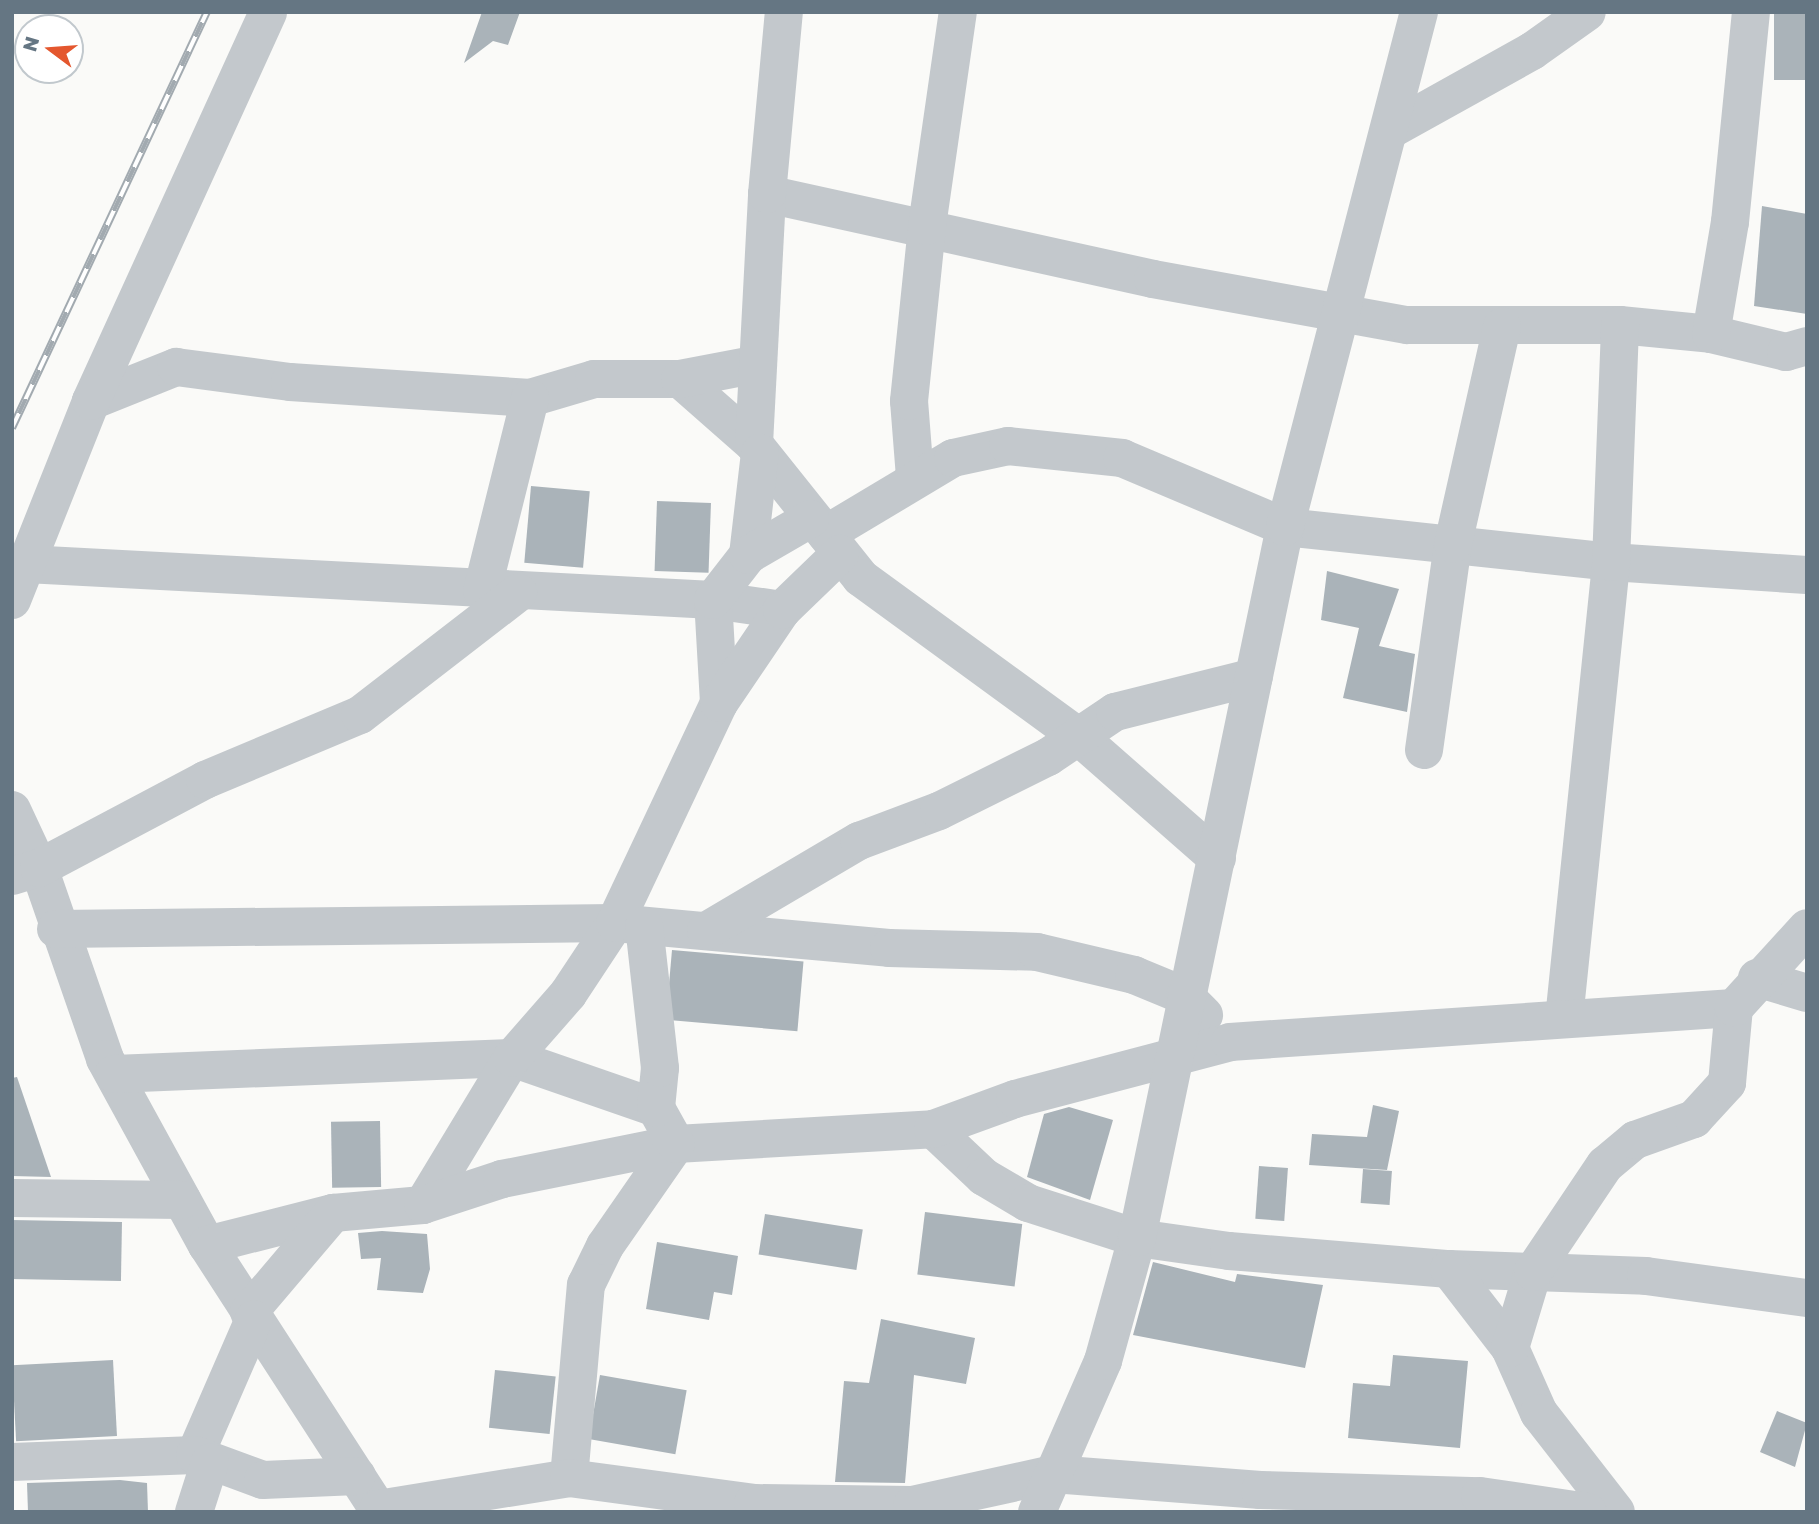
<!DOCTYPE html>
<style>
body{margin:0}
#map{position:relative;width:1819px;height:1524px;overflow:hidden;background:#fafaf8;font-family:"Golos Text",sans-serif}
div>[style]{position:absolute}
.building>*{inset:0;background:#aab3b9;transform-origin:0 0}
.minor>*{height:38px;margin:-19px;padding:0 19px;transform-origin:19px;border-radius:19px;background:#c3c8cc}
.rail>*{height:8px;margin-top:-4px;transform-origin:0;background:repeating-linear-gradient(90deg,#fff 0 16px,#a2aab0 0 32px);box-sizing:border-box;border-block:2px solid #a2aab0}
span{translate:-50% -50%;white-space:nowrap;text-align:center;line-height:1.15;-webkit-text-stroke:7px #fff;paint-order:stroke}
.frame{position:absolute;inset:0;border:14px solid #657683;pointer-events:none}
.north{position:absolute;left:14px;top:14px;width:70px;height:70px;box-sizing:border-box;background:#fff;border:2px solid #c1c8cd;border-radius:50%;rotate:286deg;font-size:19px;font-weight:700;line-height:28px;text-align:center;color:#657683}
.north::after{content:'';display:block;margin:auto;width:24px;height:32px;background:#e4572e;clip-path:polygon(50% 0,100% 100%,50% 72%,0 100%)}
</style>
<div id="map">
<div class="building">
<div style="clip-path:polygon(482px 12px,520px 12px,508px 45px,493px 41px,464px 63px)"></div>
<div style="left:1774px;top:12px;width:33px;height:68px"></div>
<div style="clip-path:polygon(1762px 206px,1807px 214px,1807px 314px,1754px 306px)"></div>
<div style="left:531px;top:486px;width:59px;height:77px;rotate:5deg"></div>
<div style="left:657px;top:501px;width:54px;height:70px;rotate:2deg"></div>
<div style="clip-path:polygon(1327px 571px,1399px 589px,1379px 646px,1415px 654px,1407px 712px,1343px 698px,1359px 628px,1321px 620px)"></div>
<div style="left:672px;top:950px;width:132px;height:70px;rotate:5deg"></div>
<div style="clip-path:polygon(17px 1077px,51px 1177px,12px 1176px,12px 1078px)"></div>
<div style="clip-path:polygon(1373px 1105px,1399px 1111px,1387px 1170px,1309px 1165px,1312px 1134px,1367px 1137px)"></div>
<div style="clip-path:polygon(1069px 1107px,1113px 1120px,1090px 1200px,1027px 1177px,1044px 1114px)"></div>
<div style="left:380px;top:1121px;width:66px;height:49px;rotate:89deg"></div>
<div style="left:1259px;top:1166px;width:29px;height:53px;rotate:4deg"></div>
<div style="left:1363px;top:1169px;width:29px;height:34px;rotate:4deg"></div>
<div style="left:925px;top:1212px;width:98px;height:63px;rotate:7deg"></div>
<div style="left:765px;top:1214px;width:99px;height:41px;rotate:9deg"></div>
<div style="left:12px;top:1220px;width:110px;height:59px;rotate:1deg"></div>
<div style="clip-path:polygon(382px 1231px,427px 1234px,430px 1269px,423px 1293px,377px 1290px,381px 1258px,361px 1259px,358px 1233px)"></div>
<div style="clip-path:polygon(657px 1242px,738px 1256px,732px 1295px,714px 1292px,709px 1320px,646px 1309px)"></div>
<div style="clip-path:polygon(1153px 1262px,1235px 1282px,1237px 1274px,1323px 1285px,1305px 1368px,1133px 1335px)"></div>
<div style="clip-path:polygon(881px 1319px,975px 1338px,966px 1384px,914px 1375px,905px 1483px,835px 1482px,844px 1381px,869px 1383px)"></div>
<div style="clip-path:polygon(1393px 1355px,1468px 1361px,1460px 1448px,1348px 1438px,1353px 1383px,1390px 1386px)"></div>
<div style="left:113px;top:1360px;width:76px;height:101px;rotate:87deg"></div>
<div style="left:495px;top:1370px;width:61px;height:58px;rotate:6deg"></div>
<div style="left:600px;top:1375px;width:88px;height:65px;rotate:10deg"></div>
<div style="clip-path:polygon(1777px 1411px,1807px 1423px,1795px 1467px,1760px 1452px)"></div>
<div style="clip-path:polygon(120px 1480px,147px 1483px,148px 1512px,28px 1512px,27px 1483px)"></div>
</div>
<div class="minor">
<div style="left:1392px;top:129px;width:160px;rotate:-29.1deg"></div>
<div style="left:1532px;top:51px;width:67px;rotate:-35.3deg"></div>
<div style="left:767px;top:194px;width:395px;rotate:12.4deg"></div>
<div style="left:1153px;top:279px;width:258px;rotate:10.3deg"></div>
<div style="left:1407px;top:325px;width:213px"></div>
<div style="left:1620px;top:325px;width:91px;rotate:5.6deg"></div>
<div style="left:1711px;top:334px;width:77px;rotate:13.5deg"></div>
<div style="left:1786px;top:352px;width:22px;rotate:-16deg"></div>
<div style="left:1711px;top:334px;width:114px;rotate:-80.4deg"></div>
<div style="left:1730px;top:222px;width:211px;rotate:-84.3deg"></div>
<div style="left:680px;top:379px;width:98px;rotate:41.3deg"></div>
<div style="left:754px;top:444px;width:171px;rotate:51.4deg"></div>
<div style="left:861px;top:578px;width:268px;rotate:36.1deg"></div>
<div style="left:1078px;top:736px;width:185px;rotate:41.3deg"></div>
<div style="left:91px;top:401px;width:92px;rotate:-21.8deg"></div>
<div style="left:176px;top:367px;width:115px;rotate:7.5deg"></div>
<div style="left:290px;top:382px;width:241px;rotate:3.8deg"></div>
<div style="left:530px;top:398px;width:67px;rotate:-16.5deg"></div>
<div style="left:594px;top:379px;width:86px"></div>
<div style="left:680px;top:379px;width:79px;rotate:-10.9deg"></div>
<div style="left:754px;top:444px;width:250px;rotate:-87deg"></div>
<div style="left:767px;top:194px;width:183px;rotate:-84.7deg"></div>
<div style="left:915px;top:477px;width:76px;rotate:-94.5deg"></div>
<div style="left:909px;top:401px;width:176px;rotate:-84.1deg"></div>
<div style="left:927px;top:226px;width:216px;rotate:-81.8deg"></div>
<div style="left:826px;top:534px;width:148px;rotate:-30.9deg"></div>
<div style="left:953px;top:458px;width:56px;rotate:-12.3deg"></div>
<div style="left:1008px;top:446px;width:115px;rotate:6deg"></div>
<div style="left:1122px;top:458px;width:177px;rotate:22.9deg"></div>
<div style="left:1285px;top:527px;width:328px;rotate:6.1deg"></div>
<div style="left:1611px;top:562px;width:196px;rotate:3.8deg"></div>
<div style="left:748px;top:555px;width:103px;rotate:-83.3deg"></div>
<div style="left:26px;top:564px;width:688px;rotate:3deg"></div>
<div style="left:713px;top:600px;width:70px;rotate:8.2deg"></div>
<div style="left:482px;top:591px;width:199px;rotate:-76deg"></div>
<div style="left:12px;top:600px;width:214px;rotate:-68.3deg"></div>
<div style="left:91px;top:401px;width:427px;rotate:-65.5deg"></div>
<div style="left:719px;top:703px;width:103px;rotate:-93.3deg"></div>
<div style="left:713px;top:600px;width:57px;rotate:-52.1deg"></div>
<div style="left:748px;top:555px;width:72px;rotate:-30.1deg"></div>
<div style="left:1424px;top:750px;width:208px;rotate:-82deg"></div>
<div style="left:1453px;top:544px;width:223px;rotate:-77.3deg"></div>
<div style="left:12px;top:810px;width:64px;rotate:65deg"></div>
<div style="left:39px;top:868px;width:202px;rotate:70.9deg"></div>
<div style="left:105px;top:1059px;width:212px;rotate:61.3deg"></div>
<div style="left:207px;top:1245px;width:318px;rotate:57.1deg"></div>
<div style="left:12px;top:876px;width:28px;rotate:-17deg"></div>
<div style="left:39px;top:868px;width:188px;rotate:-27.9deg"></div>
<div style="left:205px;top:780px;width:168px;rotate:-22.8deg"></div>
<div style="left:360px;top:715px;width:200px;rotate:-37.7deg"></div>
<div style="left:56px;top:929px;width:559px;rotate:-0.61deg"></div>
<div style="left:615px;top:923px;width:275px;rotate:5.2deg"></div>
<div style="left:889px;top:948px;width:148px;rotate:1.5deg"></div>
<div style="left:1037px;top:952px;width:100px;rotate:13.3deg"></div>
<div style="left:1134px;top:975px;width:55px;rotate:22.4deg"></div>
<div style="left:1185px;top:996px;width:27px;rotate:45deg"></div>
<div style="left:706px;top:931px;width:178px;rotate:-30.5deg"></div>
<div style="left:859px;top:841px;width:85px;rotate:-20.6deg"></div>
<div style="left:939px;top:811px;width:122px;rotate:-26.4deg"></div>
<div style="left:1048px;top:757px;width:81px;rotate:-33.9deg"></div>
<div style="left:1115px;top:712px;width:143px;rotate:-14.1deg"></div>
<div style="left:1757px;top:978px;width:52px;rotate:16.7deg"></div>
<div style="left:1564px;top:1019px;width:459px;rotate:-84.1deg"></div>
<div style="left:1611px;top:562px;width:237px;rotate:-87.8deg"></div>
<div style="left:114px;top:1074px;width:398px;rotate:-2.3deg"></div>
<div style="left:512px;top:1058px;width:152px;rotate:19.1deg"></div>
<div style="left:933px;top:1129px;width:70px;rotate:43.3deg"></div>
<div style="left:984px;top:1177px;width:51px;rotate:30.6deg"></div>
<div style="left:1028px;top:1203px;width:114px;rotate:17.8deg"></div>
<div style="left:1137px;top:1238px;width:93px;rotate:8deg"></div>
<div style="left:1229px;top:1251px;width:221px;rotate:4.7deg"></div>
<div style="left:1449px;top:1269px;width:197px;rotate:2deg"></div>
<div style="left:1646px;top:1276px;width:162px;rotate:7.8deg"></div>
<div style="left:12px;top:1198px;width:170px;rotate:0.7deg"></div>
<div style="left:423px;top:1205px;width:172px;rotate:-58.8deg"></div>
<div style="left:512px;top:1058px;width:85px;rotate:-48.8deg"></div>
<div style="left:568px;top:994px;width:85px;rotate:-56.5deg"></div>
<div style="left:615px;top:923px;width:243px;rotate:-64.7deg"></div>
<div style="left:719px;top:703px;width:112px;rotate:-55.9deg"></div>
<div style="left:782px;top:610px;width:81px;rotate:-44deg"></div>
<div style="left:207px;top:1245px;width:130px;rotate:-14.3deg"></div>
<div style="left:333px;top:1213px;width:90px;rotate:-5.1deg"></div>
<div style="left:423px;top:1205px;width:83px;rotate:-18.2deg"></div>
<div style="left:502px;top:1179px;width:177px;rotate:-11.4deg"></div>
<div style="left:676px;top:1144px;width:257px;rotate:-3.3deg"></div>
<div style="left:933px;top:1129px;width:87px;rotate:-20.1deg"></div>
<div style="left:1015px;top:1099px;width:222px;rotate:-14.8deg"></div>
<div style="left:1230px;top:1042px;width:505px;rotate:-3.86deg"></div>
<div style="left:1449px;top:1269px;width:100px;rotate:52.3deg"></div>
<div style="left:1510px;top:1348px;width:71px;rotate:66deg"></div>
<div style="left:1539px;top:1413px;width:125px;rotate:52.1deg"></div>
<div style="left:249px;top:1312px;width:130px;rotate:-49.7deg"></div>
<div style="left:1510px;top:1348px;width:79px;rotate:-73.2deg"></div>
<div style="left:1533px;top:1272px;width:129px;rotate:-56.1deg"></div>
<div style="left:1605px;top:1165px;width:39px;rotate:-40deg"></div>
<div style="left:1635px;top:1140px;width:63px;rotate:-19.6deg"></div>
<div style="left:1694px;top:1119px;width:49px;rotate:-47.5deg"></div>
<div style="left:1727px;top:1083px;width:75px;rotate:-84.7deg"></div>
<div style="left:1734px;top:1008px;width:108px;rotate:-47.6deg"></div>
<div style="left:195px;top:1455px;width:148px;rotate:-66.5deg"></div>
<div style="left:12px;top:1462px;width:183px;rotate:-2.2deg"></div>
<div style="left:195px;top:1455px;width:72px;rotate:20.2deg"></div>
<div style="left:263px;top:1480px;width:94px;rotate:-2.4deg"></div>
<div style="left:569px;top:1478px;width:194px;rotate:-85deg"></div>
<div style="left:586px;top:1285px;width:43px;rotate:-64deg"></div>
<div style="left:605px;top:1246px;width:124px;rotate:-55.2deg"></div>
<div style="left:676px;top:1144px;width:41px;rotate:-119.1deg"></div>
<div style="left:656px;top:1108px;width:40px;rotate:-84.3deg"></div>
<div style="left:660px;top:1068px;width:143px;rotate:-96.4deg"></div>
<div style="left:378px;top:1509px;width:193px;rotate:-9.2deg"></div>
<div style="left:569px;top:1478px;width:186px;rotate:7.7deg"></div>
<div style="left:753px;top:1503px;width:159px;rotate:0.7deg"></div>
<div style="left:912px;top:1505px;width:144px;rotate:-12.4deg"></div>
<div style="left:1053px;top:1474px;width:208px;rotate:4.4deg"></div>
<div style="left:1260px;top:1490px;width:220px;rotate:1.6deg"></div>
<div style="left:1480px;top:1496px;width:109px;rotate:8.4deg"></div>
<div style="left:194px;top:1512px;width:52px;rotate:-72.3deg"></div>
<div style="left:1037px;top:1512px;width:165px;rotate:-66.4deg"></div>
<div style="left:1103px;top:1361px;width:128px;rotate:-74.5deg"></div>
<div style="left:1137px;top:1238px;width:726px;rotate:-78.24deg"></div>
<div style="left:1285px;top:527px;width:532px;rotate:-75.42deg"></div>
</div>
<div class="rail">
<div style="left:12px;top:428px;width:459px;rotate:-64.9deg"></div>
</div>
<div class="frame"></div>
<div class="north">N</div>
</div>
